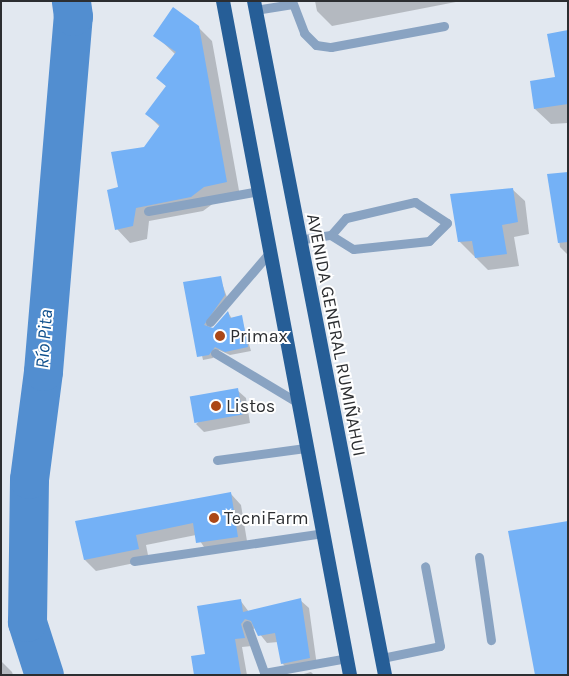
<!DOCTYPE html>
<meta charset="utf-8">
<style>
body{margin:0}
#map{position:relative;width:569px;height:676px;overflow:hidden;background:#e2e8f0;font-family:Karla,sans-serif}
div>[style]{position:absolute}
.shadow>*{inset:0;background:#0003}
.river>*{height:39px;margin:-19.5px;padding:0 19.5px;transform-origin:19.5px;border-radius:19.5px;background:#528ed0}
.building>*{inset:0;background:#74b1f6;transform-origin:0 0}
.service>*{height:9px;margin:-4.5px;padding:0 4.5px;transform-origin:4.5px;border-radius:4.5px;background:#89a3c2}
.trunk>*{height:14px;margin:-7px;padding:0 7px;transform-origin:7px;border-radius:7px;background:#265e97}
.dots>*{width:14px;height:14px;translate:-50% -50%;box-sizing:border-box;border:2px solid #fff;border-radius:50%}
span{translate:-50% -50%;white-space:nowrap;text-align:center;line-height:1.15;-webkit-text-stroke:4px #fff;paint-order:stroke}
.street-label{font-size:18px;color:#2c2e31}
.poi-label{font-size:18px;color:#2c2e31}
.left{translate:0 -50%;text-align:left}
.water-label{font-size:19px;color:#0f508d;font-style:italic}
.frame{position:absolute;inset:0;border:2px solid #2c2e31;pointer-events:none}
</style>
<div id="map">
<div class="shadow">
<div style="clip-path:polygon(315px 1px,461px 1px,332px 26px,317px 11px)"></div>
<div style="clip-path:polygon(198px 27px,212px 41px,240px 196px,218px 200px,203px 211px,149px 221px,147px 239px,130px 243px,117px 229px,119px 188px,160px 127px,147px 114px,167px 87px,158px 78px,175px 54px,155px 35px)"></div>
<div style="clip-path:polygon(568px 32px,568px 123px,551px 124px,535px 109px,531px 82px,557px 78px)"></div>
<div style="clip-path:polygon(568px 173px,568px 255px,560px 247px,549px 175px)"></div>
<div style="clip-path:polygon(512px 189px,525px 201px,529px 234px,514px 237px,519px 266px,488px 270px,459px 241px)"></div>
<div style="clip-path:polygon(220px 278px,228px 300px,208px 327px,213px 329px,228px 312px,232px 319px,241px 317px,251px 351px,230px 355px,219px 350px,213px 358px,203px 360px,185px 283px)"></div>
<div style="clip-path:polygon(237px 390px,246px 398px,250px 423px,204px 432px,196px 424px)"></div>
<div style="clip-path:polygon(231px 494px,241px 505px,248px 547px,208px 553px,196px 535px,146px 545px,149px 560px,96px 571px,85px 560px,77px 522px)"></div>
<div style="clip-path:polygon(240px 600px,249px 612px,300px 600px,309px 608px,317px 666px,290px 671px,282px 663px,278px 642px,267px 643px,255px 628px,249px 632px,252px 646px,242px 647px,247px 675px,195px 675px)"></div>
<div style="clip-path:polygon(1px 661px,12px 672px,13px 675px,1px 675px)"></div>
<div style="clip-path:polygon(311px 672px,314px 675px,300px 675px)"></div>
</div>
<div class="river">
<div style="left:44px;top:675px;width:56px;rotate:-107.8deg"></div>
<div style="left:27px;top:622px;width:143px;rotate:-89.2deg"></div>
<div style="left:29px;top:479px;width:109px;rotate:-82.6deg"></div>
<div style="left:43px;top:371px;width:356px;rotate:-85.2deg"></div>
<div style="left:73px;top:16px;width:15px;rotate:-98deg"></div>
</div>
<div class="building">
<div style="clip-path:polygon(173px 7px,199px 26px,227px 182px,204px 187px,191px 197px,136px 208px,133px 226px,115px 230px,107px 190px,118px 187px,111px 152px,144px 147px,160px 125px,145px 114px,166px 86px,156px 78px,176px 52px,153px 36px)"></div>
<div style="clip-path:polygon(568px 30px,568px 104px,534px 109px,530px 81px,555px 77px,547px 34px)"></div>
<div style="clip-path:polygon(568px 172px,568px 242px,558px 243px,547px 174px)"></div>
<div style="clip-path:polygon(513px 188px,518px 222px,502px 225px,507px 254px,475px 258px,472px 241px,458px 242px,450px 194px)"></div>
<div style="clip-path:polygon(221px 276px,225px 295px,204px 325px,213px 328px,228px 311px,230px 318px,242px 315px,248px 347px,225px 352px,215px 347px,209px 355px,197px 357px,183px 282px)"></div>
<div style="left:238px;top:388px;width:27px;height:49px;rotate:80deg"></div>
<div style="clip-path:polygon(231px 492px,238px 537px,196px 543px,193px 523px,136px 535px,139px 549px,84px 560px,75px 521px)"></div>
<div style="clip-path:polygon(568px 521px,568px 675px,535px 675px,508px 531px)"></div>
<div style="clip-path:polygon(301px 598px,310px 658px,281px 664px,275px 633px,258px 636px,251px 621px,245px 619px,241px 624px,245px 638px,235px 639px,241px 675px,194px 675px,191px 656px,205px 654px,197px 606px,241px 599px,243px 612px)"></div>
</div>
<div class="service">
<div style="left:292px;top:1px;width:34px;rotate:69deg"></div>
<div style="left:304px;top:33px;width:17px;rotate:45deg"></div>
<div style="left:316px;top:45px;width:15px;rotate:8deg"></div>
<div style="left:331px;top:47px;width:115px;rotate:-10.5deg"></div>
<div style="left:255px;top:10px;width:38px;rotate:-9deg"></div>
<div style="left:148px;top:211px;width:113px;rotate:-10.2deg"></div>
<div style="left:298px;top:240px;width:33px;rotate:-9deg"></div>
<div style="left:331px;top:235px;width:23px;rotate:-49deg"></div>
<div style="left:346px;top:218px;width:71px;rotate:-13.1deg"></div>
<div style="left:415px;top:202px;width:38px;rotate:33deg"></div>
<div style="left:447px;top:223px;width:25px;rotate:135deg"></div>
<div style="left:429px;top:241px;width:76px;rotate:174deg"></div>
<div style="left:353px;top:249px;width:26px;rotate:-148deg"></div>
<div style="left:210px;top:322px;width:92px;rotate:-49.4deg"></div>
<div style="left:215px;top:353px;width:96px;rotate:30.9deg"></div>
<div style="left:217px;top:460px;width:89px;rotate:-7.8deg"></div>
<div style="left:479px;top:557px;width:84px;rotate:81.8deg"></div>
<div style="left:134px;top:561px;width:191px;rotate:-8.4deg"></div>
<div style="left:247px;top:625px;width:53px;rotate:70.2deg"></div>
<div style="left:382px;top:658px;width:59px;rotate:-11.7deg"></div>
<div style="left:440px;top:646px;width:81px;rotate:-100.6deg"></div>
<div style="left:264px;top:673px;width:84px;rotate:-10.2deg"></div>
</div>
<div class="trunk">
<div style="left:223px;top:1px;width:686px;rotate:79.33deg"></div>
<div style="left:254px;top:1px;width:687px;rotate:79deg"></div>
</div>
<div class="dots">
<div style="left:220px;top:336px;background:#ab4717"></div>
<div style="left:216px;top:406px;background:#ab4717"></div>
<div style="left:214px;top:518px;background:#ab4717"></div>
</div>
<div class="street-label">
<span style="left:336px;top:335px;rotate:79deg">AVENIDA GENERAL RUMIÑAHUI</span>
</div>
<div class="poi-label">
<span class="left" style="left:230px;top:336px">Primax</span>
<span class="left" style="left:226px;top:406px">Listos</span>
<span class="left" style="left:224px;top:518px">TecniFarm</span>
</div>
<div class="water-label">
<span style="left:45px;top:339px;rotate:-86deg">Río Pita</span>
</div>
<div class="frame"></div>
</div>
